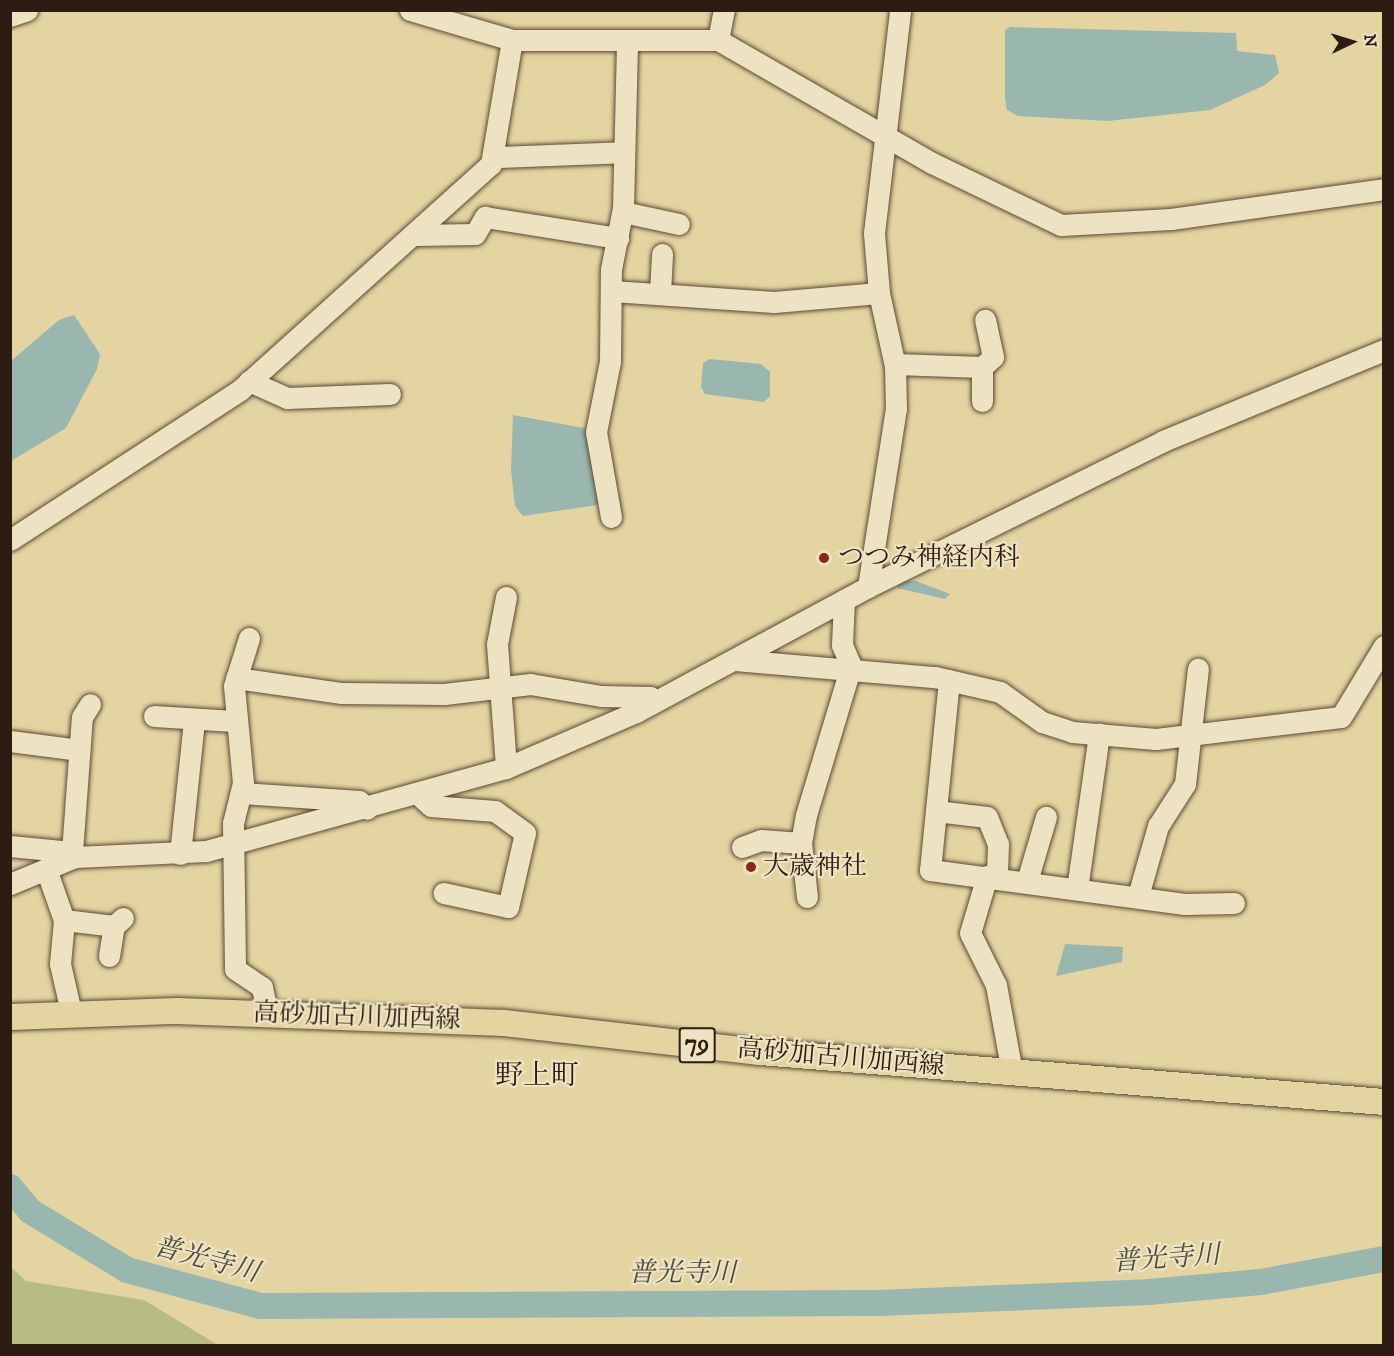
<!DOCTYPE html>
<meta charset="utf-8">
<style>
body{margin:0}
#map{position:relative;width:1394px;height:1356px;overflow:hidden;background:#e4d4a1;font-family:"IM FELL DW Pica","Noto Serif JP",serif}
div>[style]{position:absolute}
.green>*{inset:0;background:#b7bc82}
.water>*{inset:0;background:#99b6af}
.river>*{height:26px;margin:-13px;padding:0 13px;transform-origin:13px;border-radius:13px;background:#99b6af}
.roads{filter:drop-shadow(0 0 2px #5b4a35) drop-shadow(0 0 2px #5b4a35)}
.minor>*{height:21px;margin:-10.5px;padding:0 10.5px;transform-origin:10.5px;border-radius:10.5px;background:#ede3c2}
.major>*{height:26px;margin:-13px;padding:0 13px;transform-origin:13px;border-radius:13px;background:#e4d4a1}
.dots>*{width:16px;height:16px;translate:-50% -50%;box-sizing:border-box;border:3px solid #ede3c2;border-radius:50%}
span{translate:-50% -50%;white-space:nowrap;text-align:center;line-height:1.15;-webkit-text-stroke:4.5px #ede3c2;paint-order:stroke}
.shield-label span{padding:2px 4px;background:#ede3c2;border:2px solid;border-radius:4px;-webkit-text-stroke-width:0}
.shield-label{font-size:24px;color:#2d1c11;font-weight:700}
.poi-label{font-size:26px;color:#2d1c11}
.left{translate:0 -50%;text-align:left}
.street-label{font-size:26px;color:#2d1c11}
.water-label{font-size:27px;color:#4d4a40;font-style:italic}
.quarter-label{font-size:28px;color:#2d1c11}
.frame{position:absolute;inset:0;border:12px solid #2d1c11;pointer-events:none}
.north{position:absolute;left:1322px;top:12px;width:60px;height:60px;-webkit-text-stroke:4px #ede3c2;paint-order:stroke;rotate:86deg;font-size:16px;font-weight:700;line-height:24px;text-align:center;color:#2d1c11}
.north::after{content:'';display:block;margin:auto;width:21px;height:27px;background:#2d1c11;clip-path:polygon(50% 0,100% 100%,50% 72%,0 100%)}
</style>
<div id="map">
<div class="green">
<div style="clip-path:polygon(11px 1267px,26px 1281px,144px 1300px,218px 1345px,11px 1345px)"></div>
</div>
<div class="water">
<div style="clip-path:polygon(1010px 27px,1236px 33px,1237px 51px,1275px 55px,1279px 73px,1265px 85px,1210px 110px,1108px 121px,1018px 116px,1007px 110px,1005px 98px,1005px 30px)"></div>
<div style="clip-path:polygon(74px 315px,100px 354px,97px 369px,66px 428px,11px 461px,11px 361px,59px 320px)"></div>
<div style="clip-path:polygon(710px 359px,761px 364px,770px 372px,770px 396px,764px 402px,705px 394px,701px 387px,703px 363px)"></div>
<div style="clip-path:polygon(513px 415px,589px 429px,601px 501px,597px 505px,523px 516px,515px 506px,511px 470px)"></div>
<div style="clip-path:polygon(901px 581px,916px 581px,950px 594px,945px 599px,897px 588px)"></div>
<div style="clip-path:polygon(1065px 944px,1123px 947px,1122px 962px,1056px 976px)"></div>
</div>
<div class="river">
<div style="left:10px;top:1187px;width:31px;rotate:50deg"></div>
<div style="left:30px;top:1211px;width:114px;rotate:31.3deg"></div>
<div style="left:127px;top:1270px;width:138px;rotate:15.1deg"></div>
<div style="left:260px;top:1306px;width:618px;rotate:-0.28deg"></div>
<div style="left:878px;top:1303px;width:271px;rotate:-2.3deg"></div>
<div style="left:1149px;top:1292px;width:112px;rotate:-5.1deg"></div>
<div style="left:1261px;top:1282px;width:125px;rotate:-10.6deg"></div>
</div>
<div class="roads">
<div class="minor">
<div style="left:410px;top:10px;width:106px;rotate:16.4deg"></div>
<div style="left:512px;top:40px;width:206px"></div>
<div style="left:718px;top:40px;width:247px;rotate:29.9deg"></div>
<div style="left:932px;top:163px;width:143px;rotate:25.7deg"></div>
<div style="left:1061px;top:225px;width:110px;rotate:-3.1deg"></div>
<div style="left:1171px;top:219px;width:215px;rotate:-8deg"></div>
<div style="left:10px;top:16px;width:18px;rotate:-19deg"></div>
<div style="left:718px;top:40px;width:31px;rotate:-79deg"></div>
<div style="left:496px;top:157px;width:128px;rotate:-2.2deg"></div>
<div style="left:623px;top:212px;width:57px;rotate:12.1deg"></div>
<div style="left:416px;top:235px;width:59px;rotate:-1deg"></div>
<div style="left:475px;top:234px;width:20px;rotate:-60deg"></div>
<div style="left:485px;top:217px;width:135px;rotate:9deg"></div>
<div style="left:612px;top:291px;width:162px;rotate:3.9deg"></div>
<div style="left:774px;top:302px;width:105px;rotate:-4.9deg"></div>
<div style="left:660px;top:293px;width:39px;rotate:-87deg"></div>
<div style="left:895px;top:364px;width:87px;rotate:2deg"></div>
<div style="left:249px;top:381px;width:42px;rotate:24.1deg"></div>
<div style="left:287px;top:398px;width:103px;rotate:-2.2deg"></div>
<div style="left:982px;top:401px;width:34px;rotate:-90deg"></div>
<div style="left:982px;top:367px;width:15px;rotate:-42deg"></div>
<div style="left:993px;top:357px;width:38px;rotate:-102deg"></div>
<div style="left:611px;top:517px;width:86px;rotate:-100deg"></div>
<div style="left:596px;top:432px;width:72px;rotate:-78.8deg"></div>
<div style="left:610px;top:361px;width:92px;rotate:-89.4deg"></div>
<div style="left:611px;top:269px;width:62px;rotate:-78.9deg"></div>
<div style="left:623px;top:208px;width:166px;rotate:-88.6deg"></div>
<div style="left:10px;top:540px;width:275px;rotate:-33.1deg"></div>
<div style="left:240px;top:390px;width:338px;rotate:-42deg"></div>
<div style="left:491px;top:164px;width:126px;rotate:-80.4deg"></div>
<div style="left:868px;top:587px;width:180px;rotate:-81.1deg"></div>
<div style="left:896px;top:409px;width:43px;rotate:-91.3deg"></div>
<div style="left:895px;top:366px;width:75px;rotate:-102.4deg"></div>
<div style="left:879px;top:293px;width:60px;rotate:-94.8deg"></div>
<div style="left:874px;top:233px;width:225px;rotate:-83.3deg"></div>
<div style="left:506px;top:597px;width:48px;rotate:100.8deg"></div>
<div style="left:497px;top:644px;width:124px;rotate:85.8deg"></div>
<div style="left:249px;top:638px;width:50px;rotate:107.4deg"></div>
<div style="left:234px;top:686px;width:97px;rotate:84.7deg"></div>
<div style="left:243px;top:783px;width:41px;rotate:104deg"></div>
<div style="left:233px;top:823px;width:146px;rotate:89.2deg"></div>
<div style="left:235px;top:969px;width:32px;rotate:34deg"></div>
<div style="left:262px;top:987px;width:26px;rotate:79deg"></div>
<div style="left:735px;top:660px;width:201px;rotate:4.9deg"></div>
<div style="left:935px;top:677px;width:67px;rotate:13deg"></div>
<div style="left:1000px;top:692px;width:52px;rotate:35.5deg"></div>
<div style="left:1042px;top:722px;width:32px;rotate:18deg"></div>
<div style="left:1072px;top:732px;width:84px;rotate:4.8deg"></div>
<div style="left:1156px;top:739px;width:186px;rotate:-6.8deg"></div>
<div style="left:1341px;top:717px;width:83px;rotate:-58.8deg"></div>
<div style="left:236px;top:678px;width:107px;rotate:8.1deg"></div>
<div style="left:342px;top:693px;width:102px;rotate:0.6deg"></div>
<div style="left:444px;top:694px;width:87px;rotate:-6.6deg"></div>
<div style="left:530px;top:684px;width:72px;rotate:9.6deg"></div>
<div style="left:601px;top:696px;width:49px;rotate:1.2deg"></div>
<div style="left:650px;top:697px;width:6px;rotate:51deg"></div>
<div style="left:949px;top:680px;width:191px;rotate:95.7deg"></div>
<div style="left:930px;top:870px;width:257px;rotate:7.6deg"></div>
<div style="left:1185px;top:904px;width:49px;rotate:-1.2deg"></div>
<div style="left:154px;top:716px;width:80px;rotate:3.6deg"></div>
<div style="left:10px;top:741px;width:70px;rotate:7.4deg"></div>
<div style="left:242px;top:793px;width:117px;rotate:3.9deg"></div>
<div style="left:359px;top:801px;width:11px;rotate:45deg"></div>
<div style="left:419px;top:795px;width:16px;rotate:43deg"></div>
<div style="left:431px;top:806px;width:64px;rotate:4.5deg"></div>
<div style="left:495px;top:811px;width:37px;rotate:36deg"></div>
<div style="left:525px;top:833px;width:76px;rotate:102.9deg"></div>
<div style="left:508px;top:907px;width:66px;rotate:-167.7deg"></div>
<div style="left:936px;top:811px;width:51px;rotate:6.7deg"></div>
<div style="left:987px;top:817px;width:29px;rotate:68deg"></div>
<div style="left:998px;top:844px;width:32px;rotate:92deg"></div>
<div style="left:10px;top:846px;width:62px;rotate:5.5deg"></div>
<div style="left:72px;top:852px;width:6px;rotate:59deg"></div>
<div style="left:742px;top:847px;width:20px;rotate:-20deg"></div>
<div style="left:761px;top:840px;width:40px;rotate:4.3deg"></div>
<div style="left:72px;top:852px;width:135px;rotate:-85.8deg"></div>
<div style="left:82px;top:717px;width:15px;rotate:-58deg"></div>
<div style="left:180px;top:854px;width:135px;rotate:-84deg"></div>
<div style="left:46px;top:869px;width:54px;rotate:70.6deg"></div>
<div style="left:64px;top:920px;width:44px;rotate:95.2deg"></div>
<div style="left:60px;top:964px;width:49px;rotate:77.1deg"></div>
<div style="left:987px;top:876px;width:59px;rotate:106.6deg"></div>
<div style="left:970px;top:933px;width:58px;rotate:63.4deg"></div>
<div style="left:996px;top:985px;width:88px;rotate:79.6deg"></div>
<div style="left:1027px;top:881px;width:67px;rotate:-73.5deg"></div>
<div style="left:10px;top:884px;width:70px;rotate:-22.6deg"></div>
<div style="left:75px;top:857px;width:131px;rotate:-2.6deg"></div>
<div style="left:206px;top:851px;width:311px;rotate:-15.5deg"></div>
<div style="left:506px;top:768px;width:142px;rotate:-23.3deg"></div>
<div style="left:636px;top:712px;width:264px;rotate:-28.3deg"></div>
<div style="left:868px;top:587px;width:329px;rotate:-26.3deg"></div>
<div style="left:1163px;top:441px;width:239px;rotate:-22.4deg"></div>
<div style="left:1077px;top:889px;width:157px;rotate:-81.9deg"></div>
<div style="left:1138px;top:896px;width:73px;rotate:-74.1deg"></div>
<div style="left:1158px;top:826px;width:50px;rotate:-57.3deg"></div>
<div style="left:1185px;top:784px;width:116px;rotate:-83.6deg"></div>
<div style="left:807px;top:897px;width:54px;rotate:-96.3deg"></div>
<div style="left:801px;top:843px;width:28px;rotate:-80deg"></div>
<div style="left:806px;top:815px;width:156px;rotate:-73.2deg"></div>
<div style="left:851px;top:666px;width:23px;rotate:-113deg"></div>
<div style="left:842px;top:645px;width:45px;rotate:-87.5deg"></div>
<div style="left:64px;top:920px;width:50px;rotate:6.8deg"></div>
<div style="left:109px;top:956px;width:30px;rotate:-81deg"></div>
<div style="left:114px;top:926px;width:12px;rotate:-42deg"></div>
</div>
<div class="major">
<div style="left:10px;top:1017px;width:167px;rotate:-2.1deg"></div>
<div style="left:177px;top:1011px;width:327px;rotate:2.1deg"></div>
<div style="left:504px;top:1023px;width:258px;rotate:6.5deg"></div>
<div style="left:760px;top:1052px;width:626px;rotate:4.58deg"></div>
</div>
</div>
<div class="dots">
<div style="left:824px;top:558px;background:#8f2418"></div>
<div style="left:751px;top:867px;background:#8f2418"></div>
</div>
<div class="shield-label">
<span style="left:697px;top:1045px">79</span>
</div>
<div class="poi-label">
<span class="left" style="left:838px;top:558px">つつみ神経内科</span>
<span class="left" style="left:763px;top:867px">大歳神社</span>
</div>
<div class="street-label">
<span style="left:357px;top:1017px;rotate:2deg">高砂加古川加西線</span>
<span style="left:841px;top:1058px;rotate:5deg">高砂加古川加西線</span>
</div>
<div class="water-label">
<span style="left:1166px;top:1259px;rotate:-4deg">普光寺川</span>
<span style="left:206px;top:1260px;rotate:15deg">普光寺川</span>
<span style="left:682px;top:1274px">普光寺川</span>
</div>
<div class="quarter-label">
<span style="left:537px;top:1076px">野上町</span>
</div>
<div class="frame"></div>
<div class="north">N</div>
</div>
